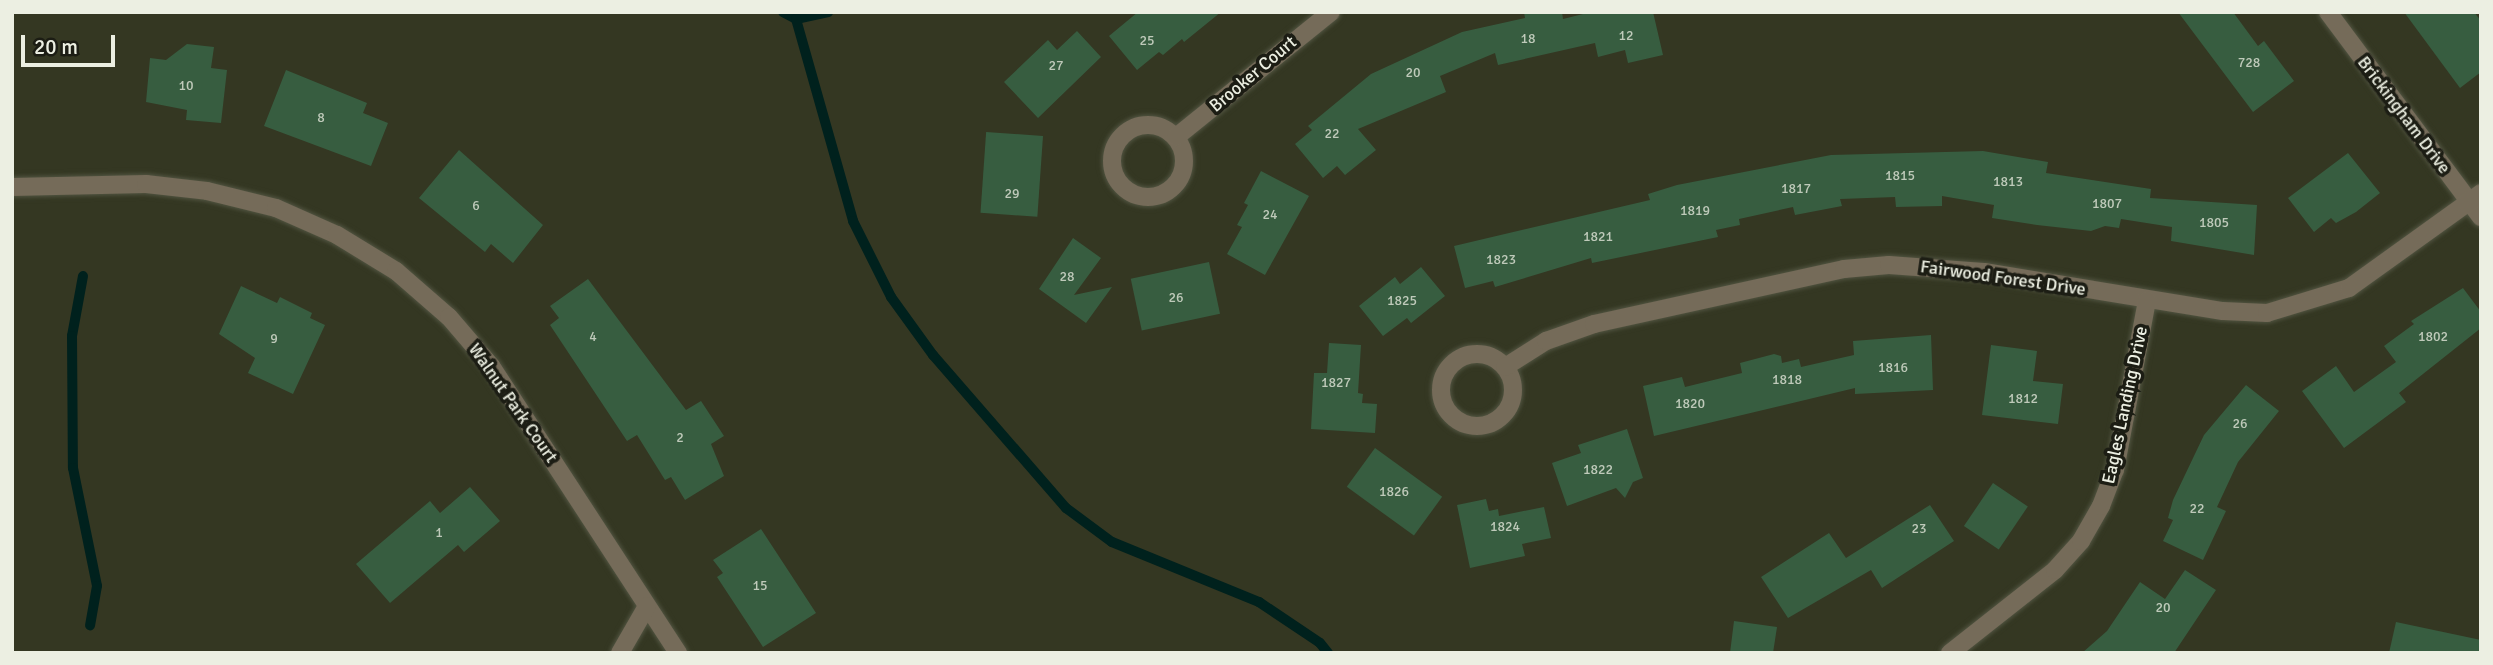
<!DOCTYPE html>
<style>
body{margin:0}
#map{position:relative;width:2493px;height:665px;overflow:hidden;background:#343722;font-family:Signika,sans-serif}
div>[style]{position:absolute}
.stream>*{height:10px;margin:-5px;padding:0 5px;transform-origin:5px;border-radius:5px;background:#00211d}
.building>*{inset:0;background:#375d40;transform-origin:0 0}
.roads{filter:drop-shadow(0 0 2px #515441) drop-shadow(0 0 2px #515441)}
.minor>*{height:18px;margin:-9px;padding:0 9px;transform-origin:9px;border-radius:9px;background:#756b59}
.minor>.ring{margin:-9px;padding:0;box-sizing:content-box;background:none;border:18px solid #756b59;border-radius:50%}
span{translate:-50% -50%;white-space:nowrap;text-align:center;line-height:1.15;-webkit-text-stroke:7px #1c1d14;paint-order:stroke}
.number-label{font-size:14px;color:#bfcaba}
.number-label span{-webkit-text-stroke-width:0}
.street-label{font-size:18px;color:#ecefe2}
.frame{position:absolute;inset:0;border:14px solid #ecefe2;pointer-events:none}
.scale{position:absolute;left:21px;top:35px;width:94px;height:32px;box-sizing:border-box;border:4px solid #ecefe2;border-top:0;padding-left:9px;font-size:21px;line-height:24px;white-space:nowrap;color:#ecefe2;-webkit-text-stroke:5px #1c1d14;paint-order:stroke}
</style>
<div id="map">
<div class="stream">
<div style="left:783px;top:12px;width:15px;rotate:28deg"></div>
<div style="left:796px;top:19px;width:33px;rotate:-12deg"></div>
<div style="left:796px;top:19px;width:210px;rotate:74.2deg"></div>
<div style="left:853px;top:221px;width:85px;rotate:63.4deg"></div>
<div style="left:891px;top:297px;width:72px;rotate:54.1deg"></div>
<div style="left:933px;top:355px;width:203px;rotate:49deg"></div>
<div style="left:1066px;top:508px;width:57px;rotate:36.5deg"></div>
<div style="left:1112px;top:542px;width:159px;rotate:22.2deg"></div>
<div style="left:1259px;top:602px;width:73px;rotate:33.9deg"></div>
<div style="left:1320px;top:643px;width:13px;rotate:51deg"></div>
<div style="left:83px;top:276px;width:61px;rotate:100.4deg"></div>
<div style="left:72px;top:336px;width:132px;rotate:89.6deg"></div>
<div style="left:73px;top:468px;width:120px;rotate:78.5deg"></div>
<div style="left:97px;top:586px;width:40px;rotate:100deg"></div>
</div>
<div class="building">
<div style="clip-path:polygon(1138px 12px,1221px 12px,1184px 42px,1182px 39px,1163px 55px,1159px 52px,1137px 70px,1109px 36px)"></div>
<div style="clip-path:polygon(1524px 12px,1562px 12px,1563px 19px,1591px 12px,1653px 12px,1663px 55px,1628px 63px,1625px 50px,1598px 57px,1595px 43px,1498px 65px,1495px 53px,1440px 76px,1446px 92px,1358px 129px,1376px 150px,1345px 175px,1337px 166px,1323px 178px,1295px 144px,1312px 130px,1308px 126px,1371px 74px,1462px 32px,1525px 18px)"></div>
<div style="clip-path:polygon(2178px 12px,2233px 12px,2258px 46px,2264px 41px,2294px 81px,2253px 112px)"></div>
<div style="clip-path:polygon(2404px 12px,2474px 12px,2481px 21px,2481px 72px,2460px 88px)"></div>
<div style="clip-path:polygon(1077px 31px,1101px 57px,1038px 118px,1004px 82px,1048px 40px,1057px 50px)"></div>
<div style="clip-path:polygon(187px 44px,214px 47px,211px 68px,227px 70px,221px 123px,186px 120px,187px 110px,146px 102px,150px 58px,166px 60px)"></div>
<div style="clip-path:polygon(286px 70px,367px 103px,363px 113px,388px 123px,371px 166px,264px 126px)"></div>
<div style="left:1043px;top:136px;width:81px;height:57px;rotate:94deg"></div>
<div style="clip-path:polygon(459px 150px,543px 225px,513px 263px,491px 244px,485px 252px,419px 198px)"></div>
<div style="clip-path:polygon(1983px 151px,2048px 162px,2046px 173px,2151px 189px,2150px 198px,2257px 205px,2254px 255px,2171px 241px,2172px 227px,2121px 219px,2119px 228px,2105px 226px,2091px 231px,2037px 225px,1992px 218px,1994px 205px,1942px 196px,1942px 206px,1896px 207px,1895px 197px,1840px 199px,1842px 206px,1795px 215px,1793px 207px,1739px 219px,1740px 225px,1716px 230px,1718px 237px,1592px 263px,1591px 258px,1495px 287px,1493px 281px,1465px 288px,1454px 246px,1650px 200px,1648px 194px,1677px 185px,1831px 155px)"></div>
<div style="clip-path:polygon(2348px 153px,2380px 193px,2356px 212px,2336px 223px,2331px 218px,2314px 232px,2288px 198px)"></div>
<div style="clip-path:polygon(1261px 171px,1309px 196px,1265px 275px,1227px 254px,1242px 227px,1237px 225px,1248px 205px,1244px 203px)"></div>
<div style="clip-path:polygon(1073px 238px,1101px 258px,1074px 295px,1112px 287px,1086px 323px,1039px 289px)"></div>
<div style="left:1209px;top:262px;width:53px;height:80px;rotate:78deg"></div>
<div style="clip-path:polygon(1421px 267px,1445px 296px,1411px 323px,1407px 318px,1383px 336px,1359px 306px,1395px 277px,1400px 284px)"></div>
<div style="clip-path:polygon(588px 279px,686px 410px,701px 401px,724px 436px,711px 444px,724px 476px,685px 500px,671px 477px,665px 480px,637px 435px,627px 441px,550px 325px,559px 318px,550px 306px)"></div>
<div style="clip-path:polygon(241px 286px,277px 303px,280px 297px,312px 313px,310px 318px,325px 325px,293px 394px,248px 373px,255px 358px,219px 334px)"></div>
<div style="clip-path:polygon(2463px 288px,2481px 312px,2481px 328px,2399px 393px,2406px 402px,2344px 448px,2302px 391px,2336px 366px,2354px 392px,2396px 362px,2384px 346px,2414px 324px,2411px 321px)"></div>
<div style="clip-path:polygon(1931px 335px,1933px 390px,1855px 394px,1855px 388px,1654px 436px,1643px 386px,1682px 377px,1685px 387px,1742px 373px,1740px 363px,1774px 354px,1781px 356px,1782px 363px,1799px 359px,1801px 367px,1854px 355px,1853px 341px)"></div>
<div style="clip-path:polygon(1329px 343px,1361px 345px,1358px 393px,1363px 394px,1362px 403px,1377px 404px,1375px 433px,1311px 429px,1314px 373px,1327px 373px)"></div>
<div style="clip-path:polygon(1991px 345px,2037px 351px,2033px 381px,2063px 384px,2058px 424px,1982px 415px)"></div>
<div style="clip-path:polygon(2246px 385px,2279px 411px,2238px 462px,2217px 507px,2226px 511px,2203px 560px,2163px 541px,2173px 520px,2168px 518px,2173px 500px,2204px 435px)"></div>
<div style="clip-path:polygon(1627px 429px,1643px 478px,1633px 482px,1625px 498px,1616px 488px,1567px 506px,1552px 463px,1581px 453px,1578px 445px)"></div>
<div style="left:1375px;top:448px;width:83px;height:48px;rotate:36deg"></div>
<div style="left:1993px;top:483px;width:42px;height:52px;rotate:34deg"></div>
<div style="clip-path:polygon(470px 487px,500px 521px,464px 552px,458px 545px,390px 603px,356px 564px,430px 501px,440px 513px)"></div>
<div style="clip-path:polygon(1486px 499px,1489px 511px,1498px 509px,1499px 516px,1544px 507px,1551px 538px,1522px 544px,1525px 556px,1470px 568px,1457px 505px)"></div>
<div style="clip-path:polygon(1930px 505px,1954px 541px,1882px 588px,1871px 570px,1788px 618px,1761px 577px,1829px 533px,1846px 558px)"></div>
<div style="clip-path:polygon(761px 529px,816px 613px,763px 647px,717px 577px,723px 573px,713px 560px)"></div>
<div style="clip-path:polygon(2185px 570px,2216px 590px,2174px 653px,2082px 653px,2107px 631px,2140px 582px,2165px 599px)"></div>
<div style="clip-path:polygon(1734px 621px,1777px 627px,1773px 653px,1730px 653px)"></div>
<div style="clip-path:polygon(2396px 622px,2481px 640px,2481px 653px,2389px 653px)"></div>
</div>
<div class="roads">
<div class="minor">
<div style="left:2328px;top:12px;width:256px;rotate:53.3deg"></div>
<div class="ring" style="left:1112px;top:125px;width:54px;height:54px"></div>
<div style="left:1176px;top:137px;width:199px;rotate:-38.9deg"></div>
<div style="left:12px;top:187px;width:134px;rotate:-1.3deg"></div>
<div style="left:146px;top:184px;width:61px;rotate:6.5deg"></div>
<div style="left:207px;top:191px;width:71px;rotate:13.8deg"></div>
<div style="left:276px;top:208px;width:67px;rotate:23.9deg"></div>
<div style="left:337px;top:235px;width:69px;rotate:31.4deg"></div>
<div style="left:396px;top:271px;width:70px;rotate:41deg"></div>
<div style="left:449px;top:317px;width:65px;rotate:49.4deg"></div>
<div style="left:491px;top:366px;width:343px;rotate:56.9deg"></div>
<div class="ring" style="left:1441px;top:354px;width:54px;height:54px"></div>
<div style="left:1505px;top:367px;width:49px;rotate:-32.4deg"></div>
<div style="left:1546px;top:341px;width:51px;rotate:-19.5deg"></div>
<div style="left:1594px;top:324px;width:256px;rotate:-12.4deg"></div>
<div style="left:1844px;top:269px;width:45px;rotate:-5.1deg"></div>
<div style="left:1889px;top:265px;width:95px;rotate:4.2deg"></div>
<div style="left:1984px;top:272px;width:242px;rotate:9.3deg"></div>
<div style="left:2223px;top:311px;width:44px;rotate:2.6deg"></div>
<div style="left:2267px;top:313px;width:86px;rotate:-17deg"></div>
<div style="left:2349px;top:288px;width:163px;rotate:-35.7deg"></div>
<div style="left:620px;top:653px;width:54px;rotate:-60.1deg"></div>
<div style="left:1950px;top:653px;width:134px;rotate:-38.3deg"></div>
<div style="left:2055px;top:570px;width:39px;rotate:-48deg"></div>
<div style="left:2081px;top:541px;width:40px;rotate:-60.3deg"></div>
<div style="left:2101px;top:506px;width:39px;rotate:-69deg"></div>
<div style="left:2115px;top:470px;width:173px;rotate:-79.3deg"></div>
</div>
</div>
<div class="number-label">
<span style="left:1626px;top:36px">12</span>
<span style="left:1528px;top:39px">18</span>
<span style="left:1147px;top:41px">25</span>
<span style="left:2249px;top:63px">728</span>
<span style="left:1056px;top:66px">27</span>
<span style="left:1413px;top:73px">20</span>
<span style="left:186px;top:86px">10</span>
<span style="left:321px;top:118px">8</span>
<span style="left:1332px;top:134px">22</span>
<span style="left:1900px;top:176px">1815</span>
<span style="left:2008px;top:182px">1813</span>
<span style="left:1796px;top:189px">1817</span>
<span style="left:1012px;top:194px">29</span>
<span style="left:2107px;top:204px">1807</span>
<span style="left:476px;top:206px">6</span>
<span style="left:1695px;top:211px">1819</span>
<span style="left:1270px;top:215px">24</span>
<span style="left:2214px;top:223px">1805</span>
<span style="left:1598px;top:237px">1821</span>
<span style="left:1501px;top:260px">1823</span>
<span style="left:1067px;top:277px">28</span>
<span style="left:1176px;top:298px">26</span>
<span style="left:1402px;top:301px">1825</span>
<span style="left:593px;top:337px">4</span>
<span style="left:2433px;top:337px">1802</span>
<span style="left:274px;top:339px">9</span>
<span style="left:1893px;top:368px">1816</span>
<span style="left:1787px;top:380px">1818</span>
<span style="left:1336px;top:383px">1827</span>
<span style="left:2023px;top:399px">1812</span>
<span style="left:1690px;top:404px">1820</span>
<span style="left:2240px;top:424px">26</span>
<span style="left:680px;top:438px">2</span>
<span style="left:1598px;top:470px">1822</span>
<span style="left:1394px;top:492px">1826</span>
<span style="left:2197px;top:509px">22</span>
<span style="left:1505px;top:527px">1824</span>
<span style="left:1919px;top:529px">23</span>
<span style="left:439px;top:533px">1</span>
<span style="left:760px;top:586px">15</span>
<span style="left:2163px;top:608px">20</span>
</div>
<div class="street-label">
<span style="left:1253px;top:74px;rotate:-40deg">Brooker Court</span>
<span style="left:2404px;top:115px;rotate:53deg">Brickingham Drive</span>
<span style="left:2003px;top:278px;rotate:8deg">Fairwood Forest Drive</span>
<span style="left:513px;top:403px;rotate:55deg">Walnut Park Court</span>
<span style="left:2125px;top:405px;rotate:-78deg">Eagles Landing Drive</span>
</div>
<div class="frame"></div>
<div class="scale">20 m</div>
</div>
